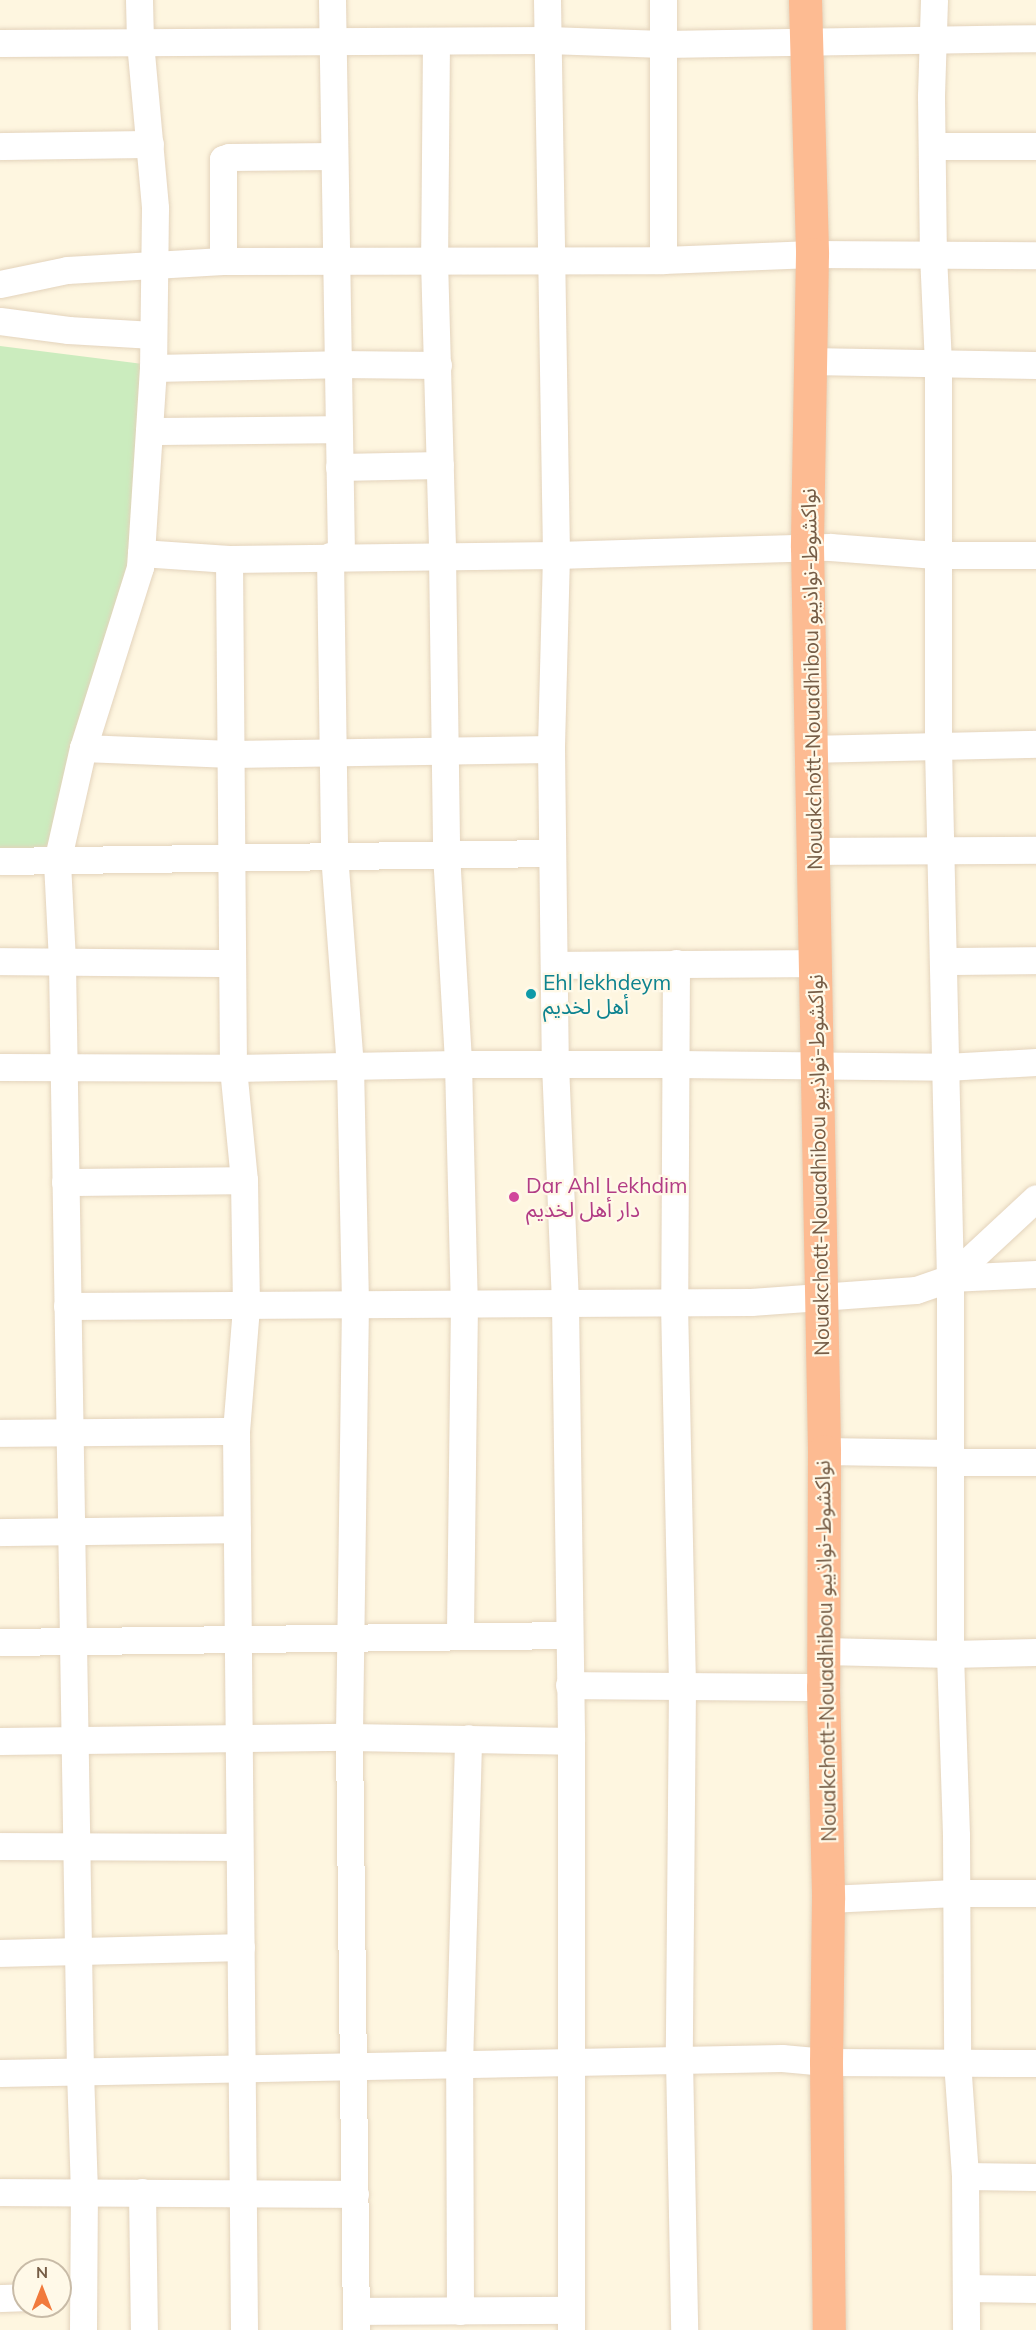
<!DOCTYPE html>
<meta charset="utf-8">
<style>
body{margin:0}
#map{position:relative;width:1036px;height:2330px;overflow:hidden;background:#fef6e0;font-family:Mulish,"Noto Sans Arabic",sans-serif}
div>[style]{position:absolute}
.green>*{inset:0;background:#cbecbe}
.roads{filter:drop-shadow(0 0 2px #e3d3bc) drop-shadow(0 0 2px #e3d3bc)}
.minor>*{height:27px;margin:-13.5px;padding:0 13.5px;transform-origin:13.5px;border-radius:13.5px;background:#fff}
.highway>*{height:33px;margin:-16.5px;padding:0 16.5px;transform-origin:16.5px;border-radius:16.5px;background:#fdbb92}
.dots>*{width:16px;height:16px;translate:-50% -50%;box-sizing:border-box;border:3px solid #fff9e8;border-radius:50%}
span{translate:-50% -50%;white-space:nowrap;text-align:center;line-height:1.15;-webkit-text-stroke:4.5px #fff9e8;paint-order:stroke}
.street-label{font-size:21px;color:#765d46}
.culture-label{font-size:21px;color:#0d838f}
.left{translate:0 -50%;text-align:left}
.hotel-label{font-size:21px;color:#b23c85}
.north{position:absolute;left:12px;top:2258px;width:60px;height:60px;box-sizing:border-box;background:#fff9e8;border:2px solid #c8bba7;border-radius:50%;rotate:0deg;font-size:16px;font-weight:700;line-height:24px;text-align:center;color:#765d46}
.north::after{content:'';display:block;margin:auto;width:21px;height:27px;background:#f17a3c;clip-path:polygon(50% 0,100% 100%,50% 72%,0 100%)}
</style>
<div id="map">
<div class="green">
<div style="clip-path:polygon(0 346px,143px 364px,136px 569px,46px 857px,0 852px)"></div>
</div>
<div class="roads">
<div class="minor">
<div style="left:139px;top:0;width:42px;rotate:88.6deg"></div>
<div style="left:140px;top:42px;width:167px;rotate:84.8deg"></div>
<div style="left:155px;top:208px;width:160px;rotate:90.7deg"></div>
<div style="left:153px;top:368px;width:185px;rotate:93.7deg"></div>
<div style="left:332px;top:0;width:556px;rotate:89.07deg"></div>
<div style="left:547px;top:0;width:555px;rotate:89.07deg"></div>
<div style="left:556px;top:555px;width:194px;rotate:91.5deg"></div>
<div style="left:551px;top:749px;width:315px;rotate:89.3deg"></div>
<div style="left:555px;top:1064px;width:240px;rotate:87.6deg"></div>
<div style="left:565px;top:1304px;width:437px;rotate:89.2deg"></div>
<div style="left:571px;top:1741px;width:589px;rotate:90deg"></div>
<div style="left:663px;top:0;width:260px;rotate:90deg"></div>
<div style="left:934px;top:0;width:96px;rotate:91.8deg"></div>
<div style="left:931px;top:96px;width:158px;rotate:89.3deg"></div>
<div style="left:933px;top:254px;width:110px;rotate:87.4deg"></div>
<div style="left:938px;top:364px;width:383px;rotate:90deg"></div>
<div style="left:938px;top:747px;width:531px;rotate:88.71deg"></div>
<div style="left:950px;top:1278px;width:376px;rotate:90deg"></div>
<div style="left:950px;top:1654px;width:181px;rotate:88.1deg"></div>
<div style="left:956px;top:1835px;width:226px;rotate:89.7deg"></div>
<div style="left:957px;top:2061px;width:115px;rotate:86deg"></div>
<div style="left:965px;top:2176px;width:154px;rotate:89.6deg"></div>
<div style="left:436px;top:41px;width:219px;rotate:90.5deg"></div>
<div style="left:434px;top:260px;width:295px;rotate:88.4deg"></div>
<div style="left:442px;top:555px;width:298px;rotate:89.2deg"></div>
<div style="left:446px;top:853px;width:211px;rotate:86.7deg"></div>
<div style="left:458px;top:1064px;width:239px;rotate:88.6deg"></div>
<div style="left:464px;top:1303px;width:332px;rotate:90.7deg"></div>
<div style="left:0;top:43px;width:548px;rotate:-0.31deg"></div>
<div style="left:548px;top:40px;width:115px;rotate:2deg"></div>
<div style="left:663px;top:44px;width:373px;rotate:-0.9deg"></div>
<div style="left:0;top:146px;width:150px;rotate:-0.8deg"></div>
<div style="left:932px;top:146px;width:104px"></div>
<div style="left:223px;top:261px;width:102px;rotate:-90deg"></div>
<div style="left:223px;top:159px;width:6px;rotate:-18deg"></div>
<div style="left:229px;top:157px;width:105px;rotate:-0.5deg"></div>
<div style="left:0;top:284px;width:68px;rotate:-11.8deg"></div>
<div style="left:67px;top:270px;width:156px;rotate:-3.3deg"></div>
<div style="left:223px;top:261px;width:440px;rotate:-0.1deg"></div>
<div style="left:663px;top:260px;width:149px;rotate:-2.3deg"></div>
<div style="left:812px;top:254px;width:224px;rotate:0.3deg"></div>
<div style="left:0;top:321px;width:69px;rotate:7.5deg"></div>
<div style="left:68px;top:330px;width:85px;rotate:3.4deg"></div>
<div style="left:808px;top:361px;width:228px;rotate:1deg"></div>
<div style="left:153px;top:368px;width:184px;rotate:-1.2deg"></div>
<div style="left:337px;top:364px;width:101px;rotate:0.6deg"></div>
<div style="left:149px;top:431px;width:189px;rotate:-0.6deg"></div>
<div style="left:339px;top:467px;width:101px;rotate:-1.1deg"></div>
<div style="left:330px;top:556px;width:298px;rotate:89.2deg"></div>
<div style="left:334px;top:854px;width:212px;rotate:85.7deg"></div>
<div style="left:350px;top:1065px;width:238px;rotate:88.8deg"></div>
<div style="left:355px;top:1303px;width:434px;rotate:90.8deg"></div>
<div style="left:349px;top:1737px;width:593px;rotate:89.32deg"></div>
<div style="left:229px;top:559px;width:509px;rotate:89.55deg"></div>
<div style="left:233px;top:1068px;width:113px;rotate:84.4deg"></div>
<div style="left:244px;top:1180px;width:127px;rotate:89.1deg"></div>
<div style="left:246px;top:1307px;width:124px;rotate:94.6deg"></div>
<div style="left:236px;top:1431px;width:899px;rotate:89.49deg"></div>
<div style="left:83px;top:748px;width:148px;rotate:2.3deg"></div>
<div style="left:231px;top:754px;width:320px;rotate:-0.9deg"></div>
<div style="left:810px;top:749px;width:226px;rotate:-1.3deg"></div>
<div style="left:814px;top:851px;width:222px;rotate:-0.3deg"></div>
<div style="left:0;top:861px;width:552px;rotate:-0.83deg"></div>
<div style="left:0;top:961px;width:232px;rotate:0.5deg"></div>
<div style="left:943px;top:961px;width:93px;rotate:-0.6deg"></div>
<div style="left:676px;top:963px;width:340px;rotate:90.3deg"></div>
<div style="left:674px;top:1303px;width:383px;rotate:88.8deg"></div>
<div style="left:682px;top:1686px;width:373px;rotate:90.5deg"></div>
<div style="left:679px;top:2059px;width:271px;rotate:88.9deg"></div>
<div style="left:554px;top:965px;width:260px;rotate:-0.4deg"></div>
<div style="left:0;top:1067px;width:233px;rotate:0.2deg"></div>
<div style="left:233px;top:1068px;width:225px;rotate:-1deg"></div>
<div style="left:458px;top:1064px;width:218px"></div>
<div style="left:676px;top:1064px;width:270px;rotate:0.6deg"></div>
<div style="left:946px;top:1067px;width:90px;rotate:-3.2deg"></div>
<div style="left:65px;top:1182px;width:179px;rotate:-0.6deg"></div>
<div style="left:950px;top:1278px;width:117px;rotate:-42.9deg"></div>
<div style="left:67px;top:1306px;width:684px;rotate:-0.34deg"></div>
<div style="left:751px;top:1302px;width:165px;rotate:-4.2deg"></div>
<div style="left:916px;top:1290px;width:36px;rotate:-19deg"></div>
<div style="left:950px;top:1278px;width:86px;rotate:-2.7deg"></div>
<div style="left:0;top:1433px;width:236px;rotate:-0.5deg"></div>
<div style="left:824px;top:1451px;width:127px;rotate:0.9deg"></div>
<div style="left:951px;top:1462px;width:85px"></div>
<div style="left:0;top:1532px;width:237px;rotate:-0.7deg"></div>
<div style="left:0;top:1642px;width:569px;rotate:-0.7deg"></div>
<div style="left:824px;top:1651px;width:126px;rotate:1.4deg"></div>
<div style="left:950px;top:1654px;width:86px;rotate:-1.3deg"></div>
<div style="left:569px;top:1685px;width:254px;rotate:0.5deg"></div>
<div style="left:0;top:1741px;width:349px;rotate:-0.7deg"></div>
<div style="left:349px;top:1737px;width:222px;rotate:1deg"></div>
<div style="left:0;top:1846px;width:239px;rotate:0.2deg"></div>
<div style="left:828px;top:1899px;width:127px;rotate:-2.7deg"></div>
<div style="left:955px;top:1893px;width:81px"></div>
<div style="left:0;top:1953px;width:241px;rotate:-1.4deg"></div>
<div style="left:0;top:2073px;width:782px;rotate:-1.1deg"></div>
<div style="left:782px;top:2058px;width:44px;rotate:5.2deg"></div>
<div style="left:826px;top:2062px;width:210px;rotate:0.3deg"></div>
<div style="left:965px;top:2176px;width:71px;rotate:0.8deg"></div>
<div style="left:0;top:2192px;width:355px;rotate:0.3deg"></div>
<div style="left:142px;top:2192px;width:138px;rotate:89.2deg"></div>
<div style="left:966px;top:2288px;width:70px;rotate:0.8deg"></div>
<div style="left:0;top:2298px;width:24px;rotate:-2deg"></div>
<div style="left:356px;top:2311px;width:215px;rotate:-0.3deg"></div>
<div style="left:460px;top:2311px;width:246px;rotate:-90.2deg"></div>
<div style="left:459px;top:2065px;width:327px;rotate:-88.4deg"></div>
<div style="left:83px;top:2330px;width:138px;rotate:-89.6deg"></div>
<div style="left:84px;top:2192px;width:120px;rotate:-91.9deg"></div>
<div style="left:80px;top:2072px;width:1111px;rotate:-90.93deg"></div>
<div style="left:62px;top:961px;width:99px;rotate:-92.9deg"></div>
<div style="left:57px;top:862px;width:117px;rotate:-77.2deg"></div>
<div style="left:83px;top:748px;width:190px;rotate:-72.5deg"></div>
<div style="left:140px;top:567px;width:14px;rotate:-86deg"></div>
<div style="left:141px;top:553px;width:88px;rotate:3.9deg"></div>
<div style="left:229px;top:559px;width:327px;rotate:-0.7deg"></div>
<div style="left:556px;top:555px;width:274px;rotate:-1.7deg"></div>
<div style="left:830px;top:547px;width:106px;rotate:4.3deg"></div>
<div style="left:936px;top:555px;width:100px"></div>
</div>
<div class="highway">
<div style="left:805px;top:0;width:254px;rotate:88.4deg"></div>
<div style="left:812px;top:254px;width:293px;rotate:91deg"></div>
<div style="left:807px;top:547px;width:904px;rotate:88.92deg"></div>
<div style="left:824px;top:1451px;width:236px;rotate:90.2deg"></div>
<div style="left:823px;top:1687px;width:212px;rotate:88.6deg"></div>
<div style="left:828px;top:1899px;width:163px;rotate:90.7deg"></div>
<div style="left:826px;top:2062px;width:268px;rotate:89.4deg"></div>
</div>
</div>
<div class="dots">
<div style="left:531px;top:994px;background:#0f9aa8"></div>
<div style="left:514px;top:1197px;background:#d1479c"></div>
</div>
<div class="street-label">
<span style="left:811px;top:679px;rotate:-91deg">Nouakchott-Nouadhibou نواكشوط-نواذيبو</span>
<span style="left:818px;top:1165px;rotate:-91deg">Nouakchott-Nouadhibou نواكشوط-نواذيبو</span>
<span style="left:825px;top:1651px;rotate:-91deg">Nouakchott-Nouadhibou نواكشوط-نواذيبو</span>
</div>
<div class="culture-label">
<span class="left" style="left:543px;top:994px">Ehl lekhdeym<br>أهل لخديم</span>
</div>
<div class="hotel-label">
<span class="left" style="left:526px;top:1197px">Dar Ahl Lekhdim<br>دار أهل لخديم</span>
</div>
<div class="north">N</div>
</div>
